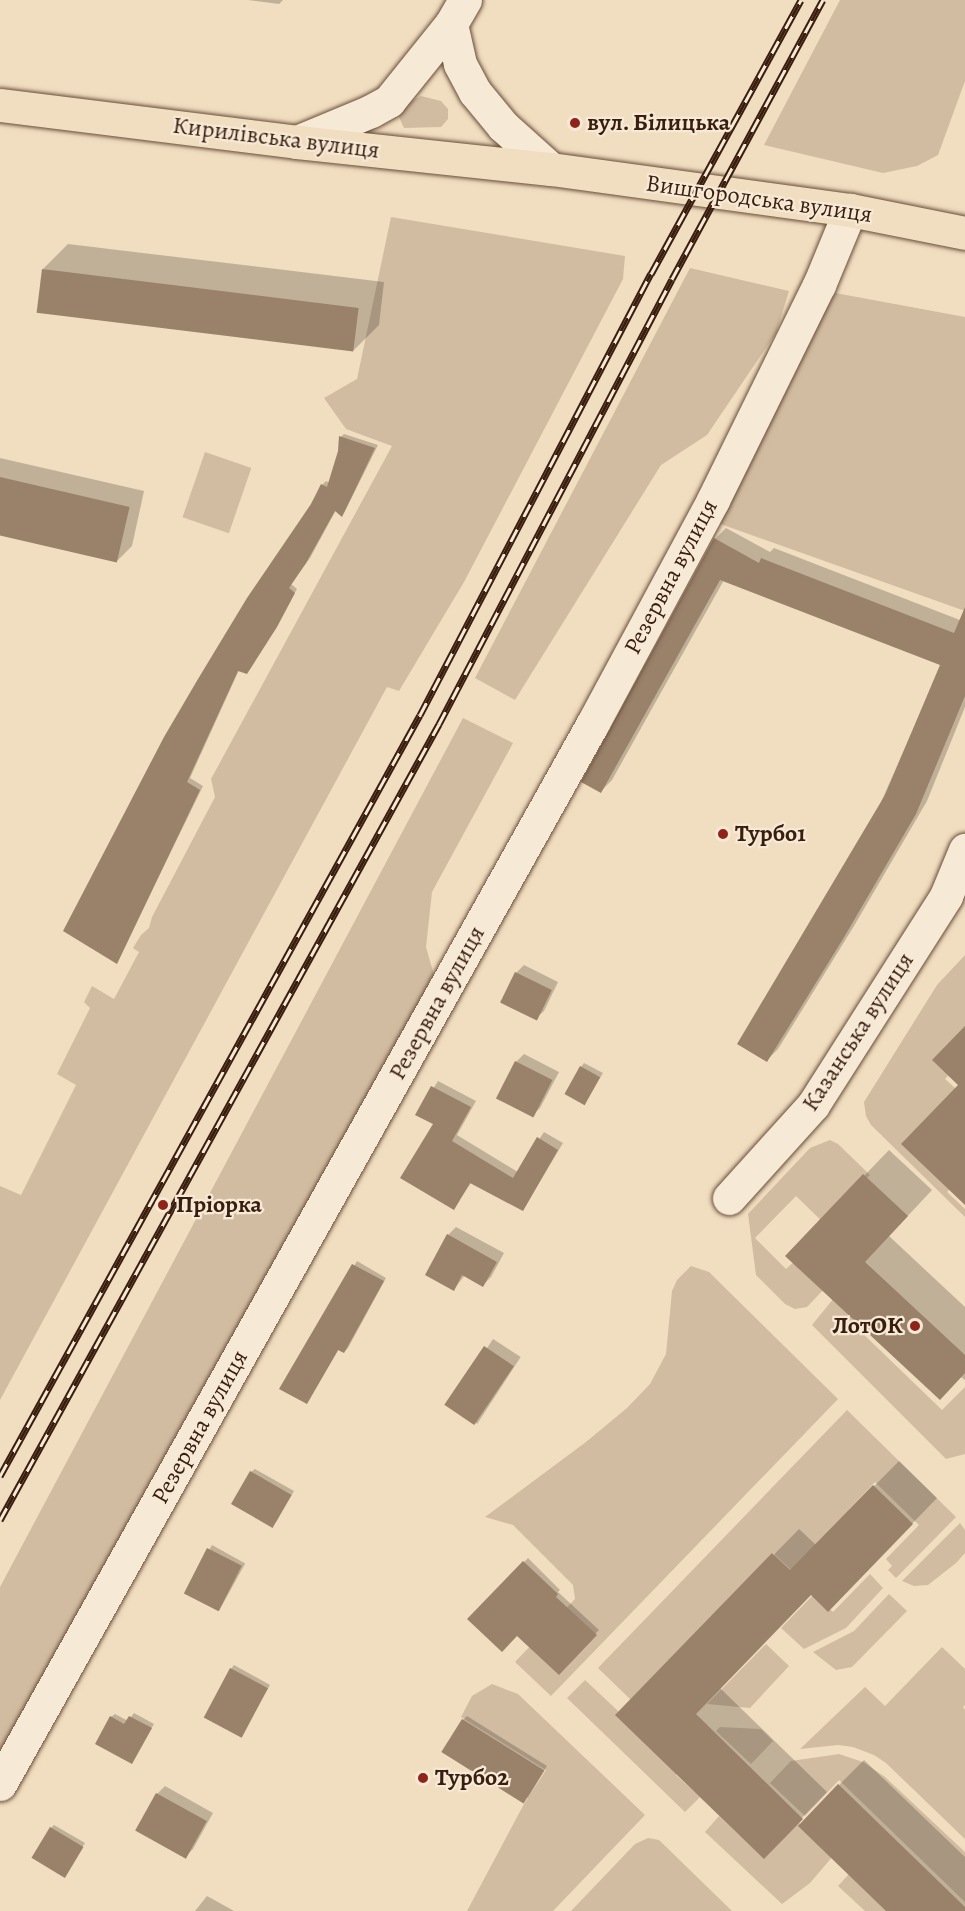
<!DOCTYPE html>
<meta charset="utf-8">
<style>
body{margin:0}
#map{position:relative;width:965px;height:1911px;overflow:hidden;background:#f1ddbf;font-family:Alegreya,serif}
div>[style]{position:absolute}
.green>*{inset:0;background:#d2bca1;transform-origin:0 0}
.shadow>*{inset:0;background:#0003;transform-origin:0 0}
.building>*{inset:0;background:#99816a;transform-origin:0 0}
.roads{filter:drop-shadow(0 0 2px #674d3a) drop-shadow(0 0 2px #674d3a)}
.minor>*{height:33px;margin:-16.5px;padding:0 16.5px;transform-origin:16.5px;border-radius:16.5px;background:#f6e9d5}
.major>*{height:33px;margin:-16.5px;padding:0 16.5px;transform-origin:16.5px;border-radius:16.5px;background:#f1ddbf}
.rail>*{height:7px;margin-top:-3.5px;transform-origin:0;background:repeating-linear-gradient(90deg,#f6e9d5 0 14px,#391d0e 0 28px);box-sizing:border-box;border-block:2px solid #391d0e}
.dots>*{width:16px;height:16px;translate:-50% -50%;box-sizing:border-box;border:3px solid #f6e9d5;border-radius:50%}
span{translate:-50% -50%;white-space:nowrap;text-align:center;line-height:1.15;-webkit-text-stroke:4.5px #f6e9d5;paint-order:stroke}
.poi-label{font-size:24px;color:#391d0e;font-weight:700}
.left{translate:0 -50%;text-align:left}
.right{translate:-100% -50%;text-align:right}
.street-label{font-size:24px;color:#391d0e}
</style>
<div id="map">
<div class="green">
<div style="clip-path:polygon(840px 0,965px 0,965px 81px,938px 155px,917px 166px,883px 173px,764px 145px)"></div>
<div style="clip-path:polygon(421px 96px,441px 101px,448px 109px,448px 119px,441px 127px,404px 128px,399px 117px,399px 108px)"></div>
<div style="clip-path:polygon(391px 217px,625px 256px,623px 279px,464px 582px,399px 691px,387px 687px,0 1400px,0 1186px,21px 1195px,76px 1085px,57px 1074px,90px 1008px,84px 1002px,92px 986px,114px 999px,139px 952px,133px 948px,141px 935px,149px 928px,152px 917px,215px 797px,211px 779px,392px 446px,346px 429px,324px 398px,357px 379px)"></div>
<div style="clip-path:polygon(690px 268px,789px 291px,776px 333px,707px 435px,661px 465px,515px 700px,475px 678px)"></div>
<div style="clip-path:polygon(830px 292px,965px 317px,965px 611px,712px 521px)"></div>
<div style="left:205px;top:452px;width:49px;height:69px;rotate:19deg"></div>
<div style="clip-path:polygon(463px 718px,513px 743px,432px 892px,426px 947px,434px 975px,0 1762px,0 1587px)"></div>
<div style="clip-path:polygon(965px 955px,965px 1058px,945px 1079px,965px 1097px,965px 1172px,947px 1192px,965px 1209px,965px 1217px,871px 1125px,866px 1116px,864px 1102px,937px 985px)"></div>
<div style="clip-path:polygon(830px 1140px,838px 1144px,870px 1175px,852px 1192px,829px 1228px,796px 1196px,755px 1238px,786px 1269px,796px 1260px,824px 1289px,807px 1307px,795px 1309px,785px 1304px,756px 1275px,748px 1214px,810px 1148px)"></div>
<div style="clip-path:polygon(691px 1266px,709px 1272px,838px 1399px,551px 1696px,515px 1662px,575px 1599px,573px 1585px,513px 1525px,485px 1517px,586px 1442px,627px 1408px,650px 1384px,666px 1354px,672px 1291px,677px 1280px)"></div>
<div style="clip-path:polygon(834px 1298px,860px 1323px,856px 1327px,942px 1410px,965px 1387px,965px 1454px,946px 1459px,812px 1325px)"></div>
<div style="clip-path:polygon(847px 1410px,956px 1517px,896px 1578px,888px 1570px,892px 1566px,886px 1559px,919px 1525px,875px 1482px,791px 1570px,773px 1553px,631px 1700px,598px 1668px)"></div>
<div style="clip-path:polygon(960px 1523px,965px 1530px,965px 1553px,956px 1563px,928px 1585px,914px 1586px,902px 1581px)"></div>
<div style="clip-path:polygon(870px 1574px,883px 1588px,846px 1628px,804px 1649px,781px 1628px,814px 1594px,833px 1612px)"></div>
<div style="clip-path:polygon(889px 1594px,907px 1611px,852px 1667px,836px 1670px,813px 1652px,854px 1631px)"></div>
<div style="clip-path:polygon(766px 1644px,789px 1666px,750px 1708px,707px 1704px)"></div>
<div style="clip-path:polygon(942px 1647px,965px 1669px,965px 1705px,963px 1707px,965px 1710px,965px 1839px,886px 1763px,874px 1755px,853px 1747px,838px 1745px,800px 1749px,865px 1687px,885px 1706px)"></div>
<div style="clip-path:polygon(585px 1680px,681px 1770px,676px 1775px,700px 1797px,685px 1812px,567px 1698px)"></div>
<div style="clip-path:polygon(492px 1684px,518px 1694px,645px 1815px,553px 1911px,467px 1911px,524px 1804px,546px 1770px,461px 1717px,472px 1696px)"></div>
<div style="clip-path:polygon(720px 1727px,761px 1729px,773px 1741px,751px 1764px,716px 1731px)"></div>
<div style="clip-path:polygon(839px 1754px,863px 1762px,885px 1777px,965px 1852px,965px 1902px,839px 1780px,805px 1816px,770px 1783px,791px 1761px)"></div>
<div style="clip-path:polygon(719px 1816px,764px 1858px,798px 1822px,833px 1856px,810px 1883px,782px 1904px,705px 1832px)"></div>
<div style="clip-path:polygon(648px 1838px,659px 1840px,732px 1911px,571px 1911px,635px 1844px)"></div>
<div style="clip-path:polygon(850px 1873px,890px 1911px,865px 1911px,838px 1886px)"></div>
</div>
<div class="shadow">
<div style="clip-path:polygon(248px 0,283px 0,279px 4px)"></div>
<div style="clip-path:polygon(68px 244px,384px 282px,379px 325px,354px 350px,43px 269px)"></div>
<div style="clip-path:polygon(344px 434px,378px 445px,345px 511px,342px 515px,336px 510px,310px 558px,291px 584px,297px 589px,250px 669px,239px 670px,190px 778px,203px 786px,117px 962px,65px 931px,322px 485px,326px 481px,330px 483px,340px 452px,341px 437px)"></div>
<div style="clip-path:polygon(0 458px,144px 491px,132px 546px,117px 561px,0 532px)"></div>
<div style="clip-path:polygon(726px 528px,770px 552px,774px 548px,965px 622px,965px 707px,927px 801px,854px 926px,778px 1049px,767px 1060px,942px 664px,724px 580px,612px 780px,601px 791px,715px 539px)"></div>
<div style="clip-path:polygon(524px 965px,558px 982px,544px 1011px,536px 1018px,516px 973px)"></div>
<div style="clip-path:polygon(524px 1054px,559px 1072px,540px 1108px,532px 1116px,516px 1062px)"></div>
<div style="clip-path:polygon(584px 1063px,603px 1073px,585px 1103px,581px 1067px)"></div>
<div style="clip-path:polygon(438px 1081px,476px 1101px,457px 1135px,518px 1172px,544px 1132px,563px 1143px,523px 1210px,471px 1183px,454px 1208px,435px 1123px,417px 1114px)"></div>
<div style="clip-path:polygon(889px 1150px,932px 1190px,889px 1236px,965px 1307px,965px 1380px,961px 1377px,940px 1398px,787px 1256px)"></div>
<div style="clip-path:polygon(456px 1227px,504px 1253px,491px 1277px,483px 1285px,465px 1275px,454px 1289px,448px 1235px)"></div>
<div style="clip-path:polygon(357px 1261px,386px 1278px,348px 1348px,344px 1352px,339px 1349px,307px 1403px,281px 1388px)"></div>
<div style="left:493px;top:1339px;width:33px;height:80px;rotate:33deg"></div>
<div style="clip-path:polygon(899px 1461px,937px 1498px,853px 1585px,811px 1594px,720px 1688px,827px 1792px,764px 1857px,617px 1715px,799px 1529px,816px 1545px)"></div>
<div style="clip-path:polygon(255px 1469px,294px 1491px,276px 1522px,251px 1472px)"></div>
<div style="left:212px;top:1545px;width:38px;height:54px;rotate:29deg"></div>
<div style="clip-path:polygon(528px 1558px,560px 1590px,558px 1592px,599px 1630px,559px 1673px,517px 1634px,469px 1619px)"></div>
<div style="clip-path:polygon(234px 1665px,270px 1685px,241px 1736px,231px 1669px)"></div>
<div style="clip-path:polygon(134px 1713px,154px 1724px,132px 1762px,111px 1717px,115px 1714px,128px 1721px)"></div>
<div style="clip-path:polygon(467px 1716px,547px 1766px,528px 1798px,463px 1720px)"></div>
<div style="clip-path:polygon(864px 1760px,965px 1857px,965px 1911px,888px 1911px,839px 1785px)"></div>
<div style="clip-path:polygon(165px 1786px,213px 1813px,193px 1849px,185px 1857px,157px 1794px)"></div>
<div style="clip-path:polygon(54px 1825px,85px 1843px,67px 1872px,51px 1828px)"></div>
<div style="clip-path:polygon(207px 1896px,234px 1911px,195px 1911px)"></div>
</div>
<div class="building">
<div style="left:42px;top:269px;width:319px;height:44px;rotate:7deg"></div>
<div style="clip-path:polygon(339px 436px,375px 448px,342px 517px,335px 511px,306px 563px,289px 588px,295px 593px,277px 627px,247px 674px,238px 671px,187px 782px,200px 790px,117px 964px,63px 931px,164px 737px,198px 679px,247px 598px,311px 504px,321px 484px,327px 487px,338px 451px)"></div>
<div style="left:0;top:477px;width:133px;height:57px;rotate:13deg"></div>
<div style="clip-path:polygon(714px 538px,759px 563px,761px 558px,954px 633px,965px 607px,965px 696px,916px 814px,843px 939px,767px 1062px,737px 1044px,885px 795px,940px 665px,720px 580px,601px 793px,581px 782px)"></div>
<div style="left:515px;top:972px;width:41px;height:34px;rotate:26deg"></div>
<div style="clip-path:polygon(965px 1026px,965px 1205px,901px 1144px,958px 1085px,932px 1060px)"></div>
<div style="left:515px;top:1061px;width:42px;height:42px;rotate:27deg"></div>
<div style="left:580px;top:1066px;width:23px;height:32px;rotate:29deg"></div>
<div style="clip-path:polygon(431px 1086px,471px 1107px,452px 1141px,513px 1178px,537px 1137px,558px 1150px,523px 1211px,470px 1183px,454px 1210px,400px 1178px,433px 1124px,415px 1115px)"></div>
<div style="clip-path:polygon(863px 1174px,908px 1216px,865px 1262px,965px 1355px,965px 1373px,940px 1400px,785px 1256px)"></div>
<div style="clip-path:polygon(447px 1234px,497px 1262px,483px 1287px,462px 1275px,454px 1291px,425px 1275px)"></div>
<div style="clip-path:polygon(352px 1264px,384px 1281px,344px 1353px,338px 1350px,307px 1404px,279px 1389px)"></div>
<div style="left:484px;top:1346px;width:36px;height:71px;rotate:34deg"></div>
<div style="left:250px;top:1471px;width:48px;height:38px;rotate:30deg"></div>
<div style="clip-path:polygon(873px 1485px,913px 1524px,828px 1612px,811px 1595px,696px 1714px,803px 1819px,764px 1859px,615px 1715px,772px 1553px,790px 1570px)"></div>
<div style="left:207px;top:1548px;width:39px;height:51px;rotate:27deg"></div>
<div style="clip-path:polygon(523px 1561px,558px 1594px,556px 1597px,597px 1635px,559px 1675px,517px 1636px,502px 1652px,467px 1619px)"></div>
<div style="left:230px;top:1668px;width:43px;height:56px;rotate:28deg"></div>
<div style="clip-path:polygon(110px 1716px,124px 1724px,129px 1716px,152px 1728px,132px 1764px,95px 1744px)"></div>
<div style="left:462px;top:1719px;width:97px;height:39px;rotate:32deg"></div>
<div style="clip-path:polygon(838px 1784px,965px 1907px,965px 1911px,886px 1911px,798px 1826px)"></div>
<div style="left:156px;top:1793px;width:58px;height:43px;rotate:29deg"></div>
<div style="left:50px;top:1827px;width:39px;height:36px;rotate:31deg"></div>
</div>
<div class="roads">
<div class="minor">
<div style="left:451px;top:24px;width:41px;rotate:77.3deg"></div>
<div style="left:460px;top:64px;width:32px;rotate:62deg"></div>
<div style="left:475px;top:92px;width:44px;rotate:50.5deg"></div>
<div style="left:503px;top:126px;width:64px;rotate:41.9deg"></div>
<div style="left:297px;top:142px;width:80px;rotate:-22.7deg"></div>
<div style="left:371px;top:111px;width:21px;rotate:-29deg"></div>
<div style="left:389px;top:101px;width:99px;rotate:-51.2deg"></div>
<div style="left:451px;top:24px;width:28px;rotate:-60deg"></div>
<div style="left:729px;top:1198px;width:125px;rotate:-47.9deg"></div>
<div style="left:813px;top:1105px;width:248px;rotate:-57.5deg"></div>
<div style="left:946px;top:896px;width:50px;rotate:-67.6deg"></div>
<div style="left:0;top:1784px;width:1215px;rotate:-60.8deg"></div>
<div style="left:593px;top:723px;width:253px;rotate:-61.7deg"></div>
<div style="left:713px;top:500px;width:240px;rotate:-63.8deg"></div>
<div style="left:819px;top:285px;width:81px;rotate:-67.5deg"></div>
</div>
<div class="major">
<div style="left:0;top:105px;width:299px;rotate:7.1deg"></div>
<div style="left:297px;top:142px;width:255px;rotate:6.1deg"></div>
<div style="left:551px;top:169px;width:302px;rotate:7.8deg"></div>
<div style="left:850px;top:210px;width:117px;rotate:11.3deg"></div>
</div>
</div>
<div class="rail">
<div style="left:0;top:1476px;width:869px;rotate:-61.11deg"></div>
<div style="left:420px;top:715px;width:498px;rotate:-62.4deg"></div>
<div style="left:651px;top:274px;width:312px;rotate:-61.3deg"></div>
<div style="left:0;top:1520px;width:909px;rotate:-61.12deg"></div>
<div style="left:439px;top:724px;width:502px;rotate:-62.36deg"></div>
<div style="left:672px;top:279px;width:317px;rotate:-61.6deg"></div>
</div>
<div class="dots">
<div style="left:575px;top:123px;background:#8f2418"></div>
<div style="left:723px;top:834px;background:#8f2418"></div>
<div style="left:163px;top:1205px;background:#8f2418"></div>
<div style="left:915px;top:1326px;background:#8f2418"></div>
<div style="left:423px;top:1778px;background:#8f2418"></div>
</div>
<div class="poi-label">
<span class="left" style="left:587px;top:123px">вул. Білицька</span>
<span class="left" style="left:735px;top:834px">Турбо1</span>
<span class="left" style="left:176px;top:1205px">Пріорка</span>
<span class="right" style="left:903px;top:1326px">ЛотОК</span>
<span class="left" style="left:435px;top:1778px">Турбо2</span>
</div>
<div class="street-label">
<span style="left:276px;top:138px;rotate:7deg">Кирилівська вулиця</span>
<span style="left:759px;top:199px;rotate:8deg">Вишгородська вулиця</span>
<span style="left:671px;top:577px;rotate:-62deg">Резервна вулиця</span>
<span style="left:437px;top:1003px;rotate:-61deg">Резервна вулиця</span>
<span style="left:858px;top:1032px;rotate:-57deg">Казанська вулиця</span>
<span style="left:200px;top:1427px;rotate:-61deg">Резервна вулиця</span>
</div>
</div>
